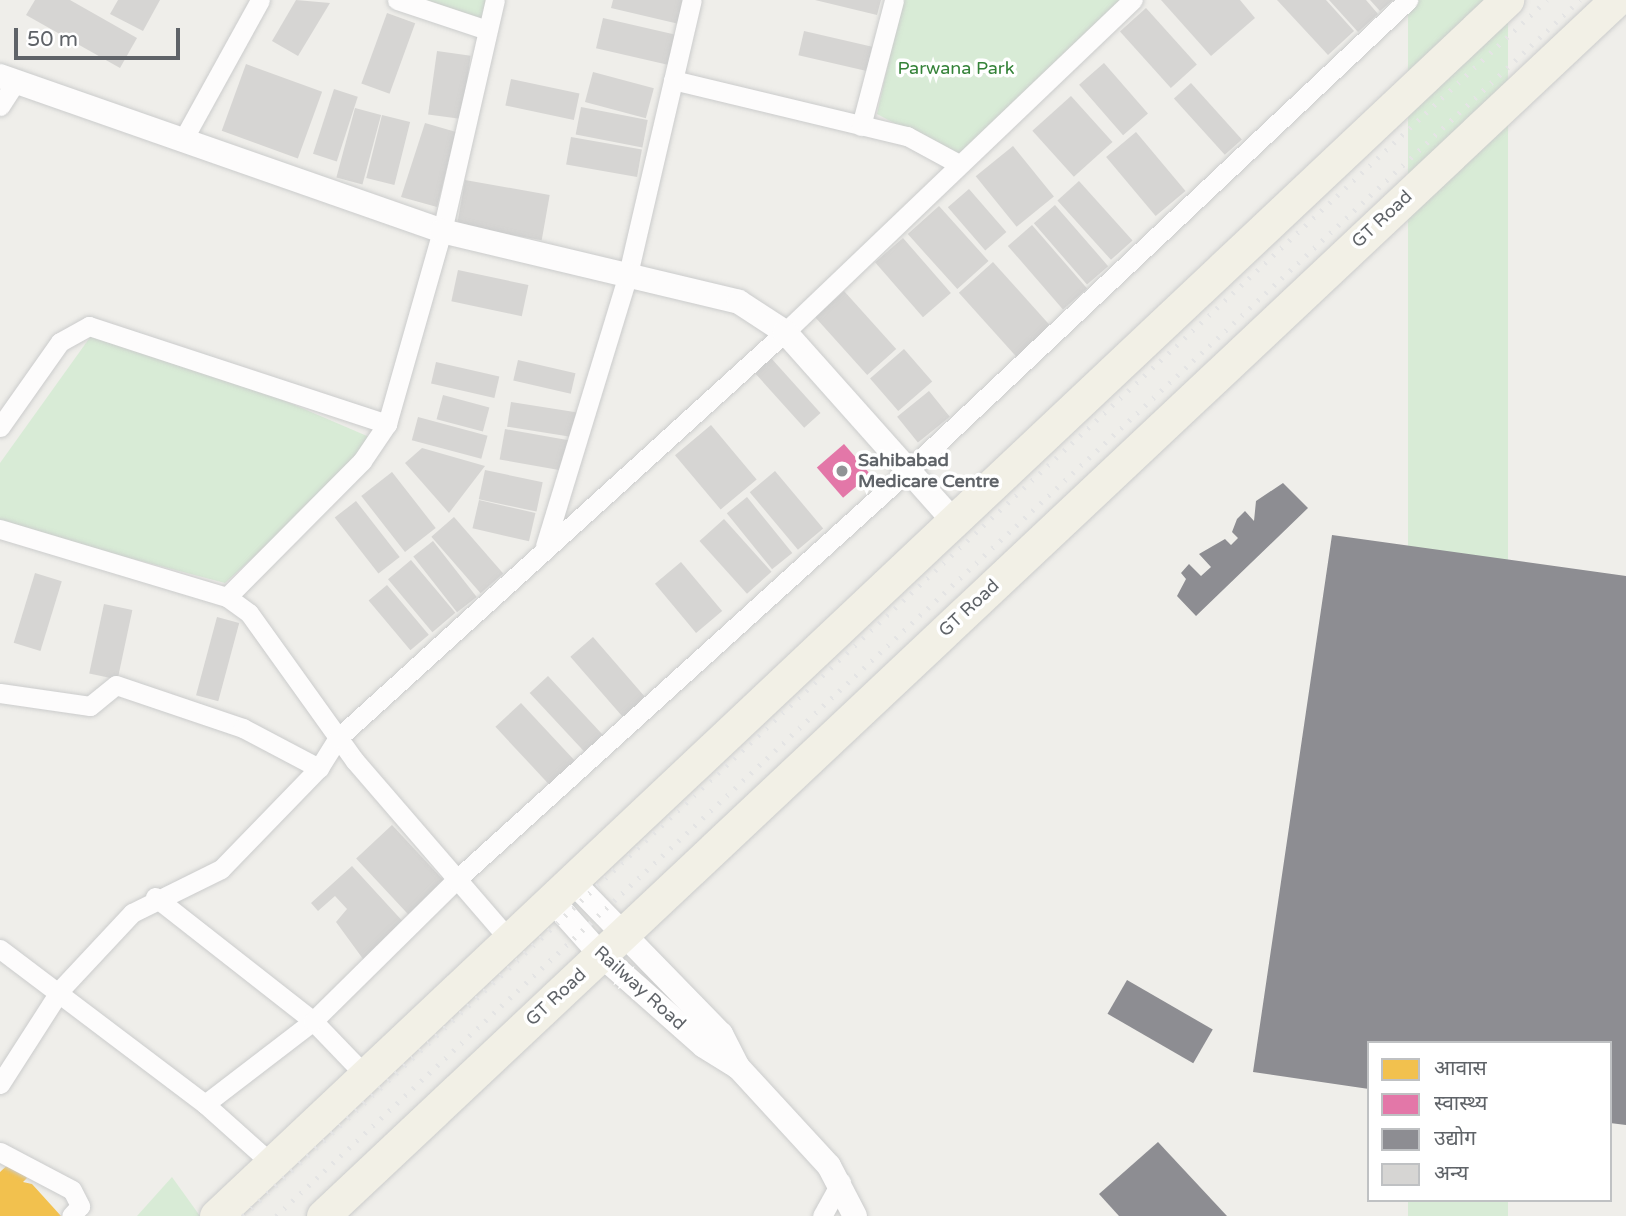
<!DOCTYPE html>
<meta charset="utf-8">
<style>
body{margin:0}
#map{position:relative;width:1626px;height:1216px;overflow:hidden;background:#efeeea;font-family:"Varela Round","Noto Sans Devanagari",sans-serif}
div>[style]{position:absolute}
.green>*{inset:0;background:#d8ebd6;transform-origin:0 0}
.homes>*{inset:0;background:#f2c14e}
.health>*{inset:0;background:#e377a8;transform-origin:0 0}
.industry>*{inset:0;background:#8d8d92;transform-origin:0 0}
.building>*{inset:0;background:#d6d5d3;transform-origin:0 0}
.roads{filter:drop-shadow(0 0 2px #cbcccc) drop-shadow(0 0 2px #cbcccc)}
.minor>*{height:19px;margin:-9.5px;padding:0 9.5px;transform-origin:9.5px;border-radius:9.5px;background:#fdfcfc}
.tertiary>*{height:24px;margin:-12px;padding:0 12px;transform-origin:12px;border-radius:12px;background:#fdfcfc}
.trunk>*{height:33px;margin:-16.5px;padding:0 16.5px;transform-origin:16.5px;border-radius:16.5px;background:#f2f0e6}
.rail>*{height:5px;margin-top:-2.5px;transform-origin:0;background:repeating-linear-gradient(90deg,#e4e4e4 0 2px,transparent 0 11px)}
.dots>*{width:19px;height:19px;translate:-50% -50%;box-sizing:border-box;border:4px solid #fff;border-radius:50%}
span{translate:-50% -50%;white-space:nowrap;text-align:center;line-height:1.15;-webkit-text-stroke:7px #fff;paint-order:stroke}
.park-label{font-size:18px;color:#348238}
.street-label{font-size:18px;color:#5f6368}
.poi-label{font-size:18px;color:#5f6368;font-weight:700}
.left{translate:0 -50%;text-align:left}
.legend{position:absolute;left:1367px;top:1041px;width:245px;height:161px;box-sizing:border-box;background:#fff;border:2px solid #bfc1c3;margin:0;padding:9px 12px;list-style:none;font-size:21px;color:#5f6368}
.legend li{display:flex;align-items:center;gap:14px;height:35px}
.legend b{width:35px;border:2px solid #bfc1c3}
.scale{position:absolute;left:14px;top:28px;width:166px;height:32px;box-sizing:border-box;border:4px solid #5f6368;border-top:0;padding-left:9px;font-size:21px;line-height:24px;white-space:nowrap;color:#5f6368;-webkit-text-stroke:5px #fff;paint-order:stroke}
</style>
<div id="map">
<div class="green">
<div style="clip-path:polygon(419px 0,502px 0,496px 24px)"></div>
<div style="clip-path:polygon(902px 0,1126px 0,958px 157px,877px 114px)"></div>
<div style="left:1408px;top:0;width:100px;height:1496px"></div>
<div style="clip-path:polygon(101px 322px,381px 442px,225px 583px,0 524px,0 463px)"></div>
<div style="clip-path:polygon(172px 1177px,200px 1216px,137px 1216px)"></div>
</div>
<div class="homes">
<div style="clip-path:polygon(12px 1161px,27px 1178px,23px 1182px,32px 1184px,61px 1216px,0 1216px,0 1172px)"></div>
</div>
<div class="health">
<div style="left:844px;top:444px;width:40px;height:36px;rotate:49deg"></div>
</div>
<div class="industry">
<div style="clip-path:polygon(1283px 483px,1308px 508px,1196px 616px,1177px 596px,1186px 579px,1181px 573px,1189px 564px,1201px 576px,1211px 567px,1199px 554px,1225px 539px,1231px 545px,1238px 538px,1232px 532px,1237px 519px,1245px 511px,1254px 521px,1256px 501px)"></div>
<div style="clip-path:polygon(1332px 535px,1626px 576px,1626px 1125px,1610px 1123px,1610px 1043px,1369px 1043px,1369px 1089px,1253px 1072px)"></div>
<div style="left:1127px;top:980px;width:99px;height:39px;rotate:30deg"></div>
<div style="clip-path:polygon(1158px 1142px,1227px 1216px,1119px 1216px,1099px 1194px)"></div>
</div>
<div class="building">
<div style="clip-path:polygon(35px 0,70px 0,137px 38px,120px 68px,26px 15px)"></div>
<div style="clip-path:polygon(118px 0,160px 0,143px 31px,110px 14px)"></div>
<div style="clip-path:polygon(296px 0,330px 3px,298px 56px,272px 41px)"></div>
<div style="clip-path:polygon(613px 0,686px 0,679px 24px,611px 8px)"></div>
<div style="clip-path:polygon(815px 0,881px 0,877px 15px)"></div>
<div style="clip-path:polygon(1161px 0,1240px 0,1255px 18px,1211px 56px)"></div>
<div style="clip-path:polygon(1277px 0,1326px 0,1354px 31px,1328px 55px)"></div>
<div style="clip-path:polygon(1329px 0,1366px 0,1378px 14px,1358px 32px)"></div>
<div style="clip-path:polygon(1370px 0,1393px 0,1380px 11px)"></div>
<div style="left:1146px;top:8px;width:76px;height:35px;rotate:48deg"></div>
<div style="left:387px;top:13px;width:30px;height:75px;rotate:20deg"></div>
<div style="left:603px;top:18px;width:78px;height:31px;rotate:13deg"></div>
<div style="left:804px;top:31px;width:70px;height:25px;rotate:13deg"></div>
<div style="left:437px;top:51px;width:34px;height:64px;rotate:8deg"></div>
<div style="left:1104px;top:63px;width:67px;height:33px;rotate:49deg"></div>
<div style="left:246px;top:64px;width:81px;height:71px;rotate:20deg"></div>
<div style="left:593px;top:72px;width:63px;height:31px;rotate:15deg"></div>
<div style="left:511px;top:79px;width:70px;height:27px;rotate:12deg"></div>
<div style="left:1191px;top:83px;width:76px;height:23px;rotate:48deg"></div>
<div style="left:334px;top:89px;width:25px;height:68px;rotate:18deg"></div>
<div style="left:1071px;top:96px;width:62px;height:52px;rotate:48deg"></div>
<div style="left:581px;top:107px;width:68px;height:28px;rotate:11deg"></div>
<div style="left:355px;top:108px;width:27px;height:72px;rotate:15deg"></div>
<div style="left:382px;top:115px;width:29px;height:65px;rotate:14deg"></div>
<div style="clip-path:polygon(425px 123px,456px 132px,437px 207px,401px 197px)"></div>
<div style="left:1136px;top:132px;width:77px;height:39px;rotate:50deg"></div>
<div style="left:571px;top:137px;width:72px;height:28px;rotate:10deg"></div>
<div style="left:1013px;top:146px;width:65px;height:48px;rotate:51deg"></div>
<div style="left:465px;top:180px;width:86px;height:46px;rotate:10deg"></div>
<div style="left:1079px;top:181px;width:80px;height:29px;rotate:48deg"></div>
<div style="left:969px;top:189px;width:57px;height:28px;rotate:49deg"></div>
<div style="left:1055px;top:205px;width:81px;height:28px;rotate:49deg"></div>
<div style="left:939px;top:206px;width:74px;height:42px;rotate:48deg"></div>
<div style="left:1032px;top:225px;width:84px;height:32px;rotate:49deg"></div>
<div style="left:903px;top:238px;width:73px;height:37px;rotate:49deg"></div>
<div style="left:993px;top:262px;width:86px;height:46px;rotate:48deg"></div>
<div style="left:458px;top:270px;width:72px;height:32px;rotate:12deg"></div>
<div style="left:844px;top:291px;width:78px;height:39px;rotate:48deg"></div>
<div style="left:904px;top:349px;width:43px;height:45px;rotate:49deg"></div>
<div style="left:771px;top:358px;width:74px;height:22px;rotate:48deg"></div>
<div style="left:518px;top:360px;width:59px;height:21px;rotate:13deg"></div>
<div style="left:436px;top:362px;width:65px;height:22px;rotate:13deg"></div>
<div style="left:929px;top:391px;width:33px;height:41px;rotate:51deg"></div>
<div style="left:443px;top:395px;width:48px;height:25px;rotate:15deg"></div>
<div style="left:511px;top:402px;width:69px;height:25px;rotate:9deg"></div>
<div style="left:418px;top:417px;width:72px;height:24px;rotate:15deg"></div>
<div style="left:711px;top:425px;width:71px;height:47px;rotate:50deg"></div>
<div style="left:505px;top:429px;width:66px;height:31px;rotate:10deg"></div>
<div style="clip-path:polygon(422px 448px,485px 466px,449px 513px,405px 463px)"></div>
<div style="left:485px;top:470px;width:59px;height:30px;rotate:12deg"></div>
<div style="left:775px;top:471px;width:75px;height:33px;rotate:50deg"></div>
<div style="left:392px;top:472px;width:71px;height:39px;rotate:52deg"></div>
<div style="left:747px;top:497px;width:72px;height:26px;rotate:51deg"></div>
<div style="left:479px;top:500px;width:58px;height:29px;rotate:13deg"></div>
<div style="left:356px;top:501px;width:71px;height:27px;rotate:52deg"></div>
<div style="left:454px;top:517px;width:75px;height:30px;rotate:49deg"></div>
<div style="left:724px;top:519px;width:71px;height:33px;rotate:48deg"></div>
<div style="left:433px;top:541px;width:71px;height:25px;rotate:52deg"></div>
<div style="left:411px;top:560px;width:69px;height:30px;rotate:50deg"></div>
<div style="left:681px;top:562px;width:64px;height:34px;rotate:50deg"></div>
<div style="left:35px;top:573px;width:28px;height:73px;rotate:17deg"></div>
<div style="left:387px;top:585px;width:65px;height:24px;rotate:50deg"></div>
<div style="left:104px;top:604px;width:29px;height:71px;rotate:12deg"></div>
<div style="left:217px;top:617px;width:23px;height:81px;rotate:15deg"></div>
<div style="left:593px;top:637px;width:80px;height:30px;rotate:49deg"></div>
<div style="left:548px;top:676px;width:86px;height:25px;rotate:47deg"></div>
<div style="left:521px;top:703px;width:80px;height:35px;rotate:47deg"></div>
<div style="left:392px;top:825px;width:82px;height:49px;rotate:47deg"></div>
<div style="clip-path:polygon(352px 866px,407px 926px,366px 963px,336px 922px,347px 909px,335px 896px,318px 911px,311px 903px)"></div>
</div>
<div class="roads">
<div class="minor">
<div style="left:397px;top:0;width:95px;rotate:18.4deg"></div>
<div style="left:673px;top:80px;width:241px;rotate:13.5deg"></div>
<div style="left:907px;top:136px;width:57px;rotate:28.4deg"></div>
<div style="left:0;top:106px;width:30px;rotate:-57deg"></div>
<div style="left:861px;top:126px;width:130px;rotate:-75.3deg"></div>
<div style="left:185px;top:136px;width:155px;rotate:-61.1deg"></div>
<div style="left:0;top:427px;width:104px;rotate:-54.8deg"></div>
<div style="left:60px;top:342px;width:33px;rotate:-29deg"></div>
<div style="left:89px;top:326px;width:314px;rotate:18.2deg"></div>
<div style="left:0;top:529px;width:237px;rotate:16.7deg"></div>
<div style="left:227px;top:597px;width:27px;rotate:36deg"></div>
<div style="left:249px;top:613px;width:182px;rotate:54.4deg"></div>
<div style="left:355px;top:761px;width:233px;rotate:49.2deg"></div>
<div style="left:545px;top:546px;width:284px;rotate:-73deg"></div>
<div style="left:628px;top:274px;width:281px;rotate:-76.9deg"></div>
<div style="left:227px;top:597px;width:192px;rotate:-45.2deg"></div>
<div style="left:362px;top:461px;width:45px;rotate:-56deg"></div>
<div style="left:387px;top:424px;width:201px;rotate:-74.1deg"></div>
<div style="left:442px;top:231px;width:237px;rotate:-77.1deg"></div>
<div style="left:0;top:693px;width:91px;rotate:8.2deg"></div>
<div style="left:90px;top:706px;width:33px;rotate:-39deg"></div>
<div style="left:116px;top:685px;width:134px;rotate:18.7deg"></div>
<div style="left:243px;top:728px;width:86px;rotate:27.8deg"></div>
<div style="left:155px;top:897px;width:201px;rotate:38.1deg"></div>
<div style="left:313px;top:1021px;width:75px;rotate:46.1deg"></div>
<div style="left:0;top:949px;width:257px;rotate:37.1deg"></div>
<div style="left:205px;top:1104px;width:90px;rotate:41.8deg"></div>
<div style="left:0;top:1084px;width:113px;rotate:-57.3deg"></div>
<div style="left:61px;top:989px;width:104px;rotate:-46.9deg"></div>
<div style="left:132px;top:913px;width:99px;rotate:-26.3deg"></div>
<div style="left:221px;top:869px;width:141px;rotate:-45.9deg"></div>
<div style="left:319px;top:768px;width:36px;rotate:-58deg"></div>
<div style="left:338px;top:738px;width:604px;rotate:-42.25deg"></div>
<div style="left:785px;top:332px;width:481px;rotate:-43.7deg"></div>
<div style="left:205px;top:1104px;width:136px;rotate:-37.5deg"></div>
<div style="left:313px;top:1021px;width:199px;rotate:-44.6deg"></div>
<div style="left:455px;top:881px;width:615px;rotate:-42.17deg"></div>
<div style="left:911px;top:468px;width:683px;rotate:-43.28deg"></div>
<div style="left:0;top:1152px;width:81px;rotate:27.8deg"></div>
<div style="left:72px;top:1190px;width:18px;rotate:63deg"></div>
<div style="left:80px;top:1206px;width:13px;rotate:132deg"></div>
<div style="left:822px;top:1216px;width:39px;rotate:-61deg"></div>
</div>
<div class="tertiary">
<div style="left:0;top:76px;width:468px;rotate:19.3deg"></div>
<div style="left:442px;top:231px;width:305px;rotate:13.4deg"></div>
<div style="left:739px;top:302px;width:55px;rotate:33.1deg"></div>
<div style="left:785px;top:332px;width:254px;rotate:48.3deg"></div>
<div style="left:571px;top:880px;width:215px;rotate:45.8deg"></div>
<div style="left:721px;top:1034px;width:37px;rotate:63deg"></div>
<div style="left:551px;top:899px;width:75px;rotate:48.2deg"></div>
<div style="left:601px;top:955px;width:137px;rotate:41.5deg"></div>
<div style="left:704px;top:1046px;width:40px;rotate:32deg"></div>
<div style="left:738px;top:1067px;width:134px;rotate:47.4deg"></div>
<div style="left:829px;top:1166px;width:56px;rotate:62.5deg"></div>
</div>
<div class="trunk">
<div style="left:216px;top:1216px;width:1774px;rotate:-43.29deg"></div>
<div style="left:323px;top:1216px;width:1775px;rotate:-43.24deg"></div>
</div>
</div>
<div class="rail">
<div style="left:243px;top:1216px;width:1783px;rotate:-43deg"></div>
<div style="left:276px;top:1216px;width:1783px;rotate:-43deg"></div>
</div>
<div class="dots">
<div style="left:842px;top:471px;background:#919496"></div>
</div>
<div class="park-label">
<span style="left:956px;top:68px">Parwana Park</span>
</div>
<div class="street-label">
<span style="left:1382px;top:219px;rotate:-43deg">GT Road</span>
<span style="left:969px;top:608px;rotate:-43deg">GT Road</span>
<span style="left:640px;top:988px;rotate:42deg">Railway Road</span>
<span style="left:556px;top:997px;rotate:-43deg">GT Road</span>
</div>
<div class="poi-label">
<span class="left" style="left:858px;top:471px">Sahibabad<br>Medicare Centre</span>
</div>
<ul class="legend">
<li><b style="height:19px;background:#f2c14e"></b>आवास</li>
<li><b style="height:19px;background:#e377a8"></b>स्वास्थ्य</li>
<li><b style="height:19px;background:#8d8d92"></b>उद्योग</li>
<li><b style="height:19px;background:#d6d5d3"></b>अन्य</li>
</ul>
<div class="scale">50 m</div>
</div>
